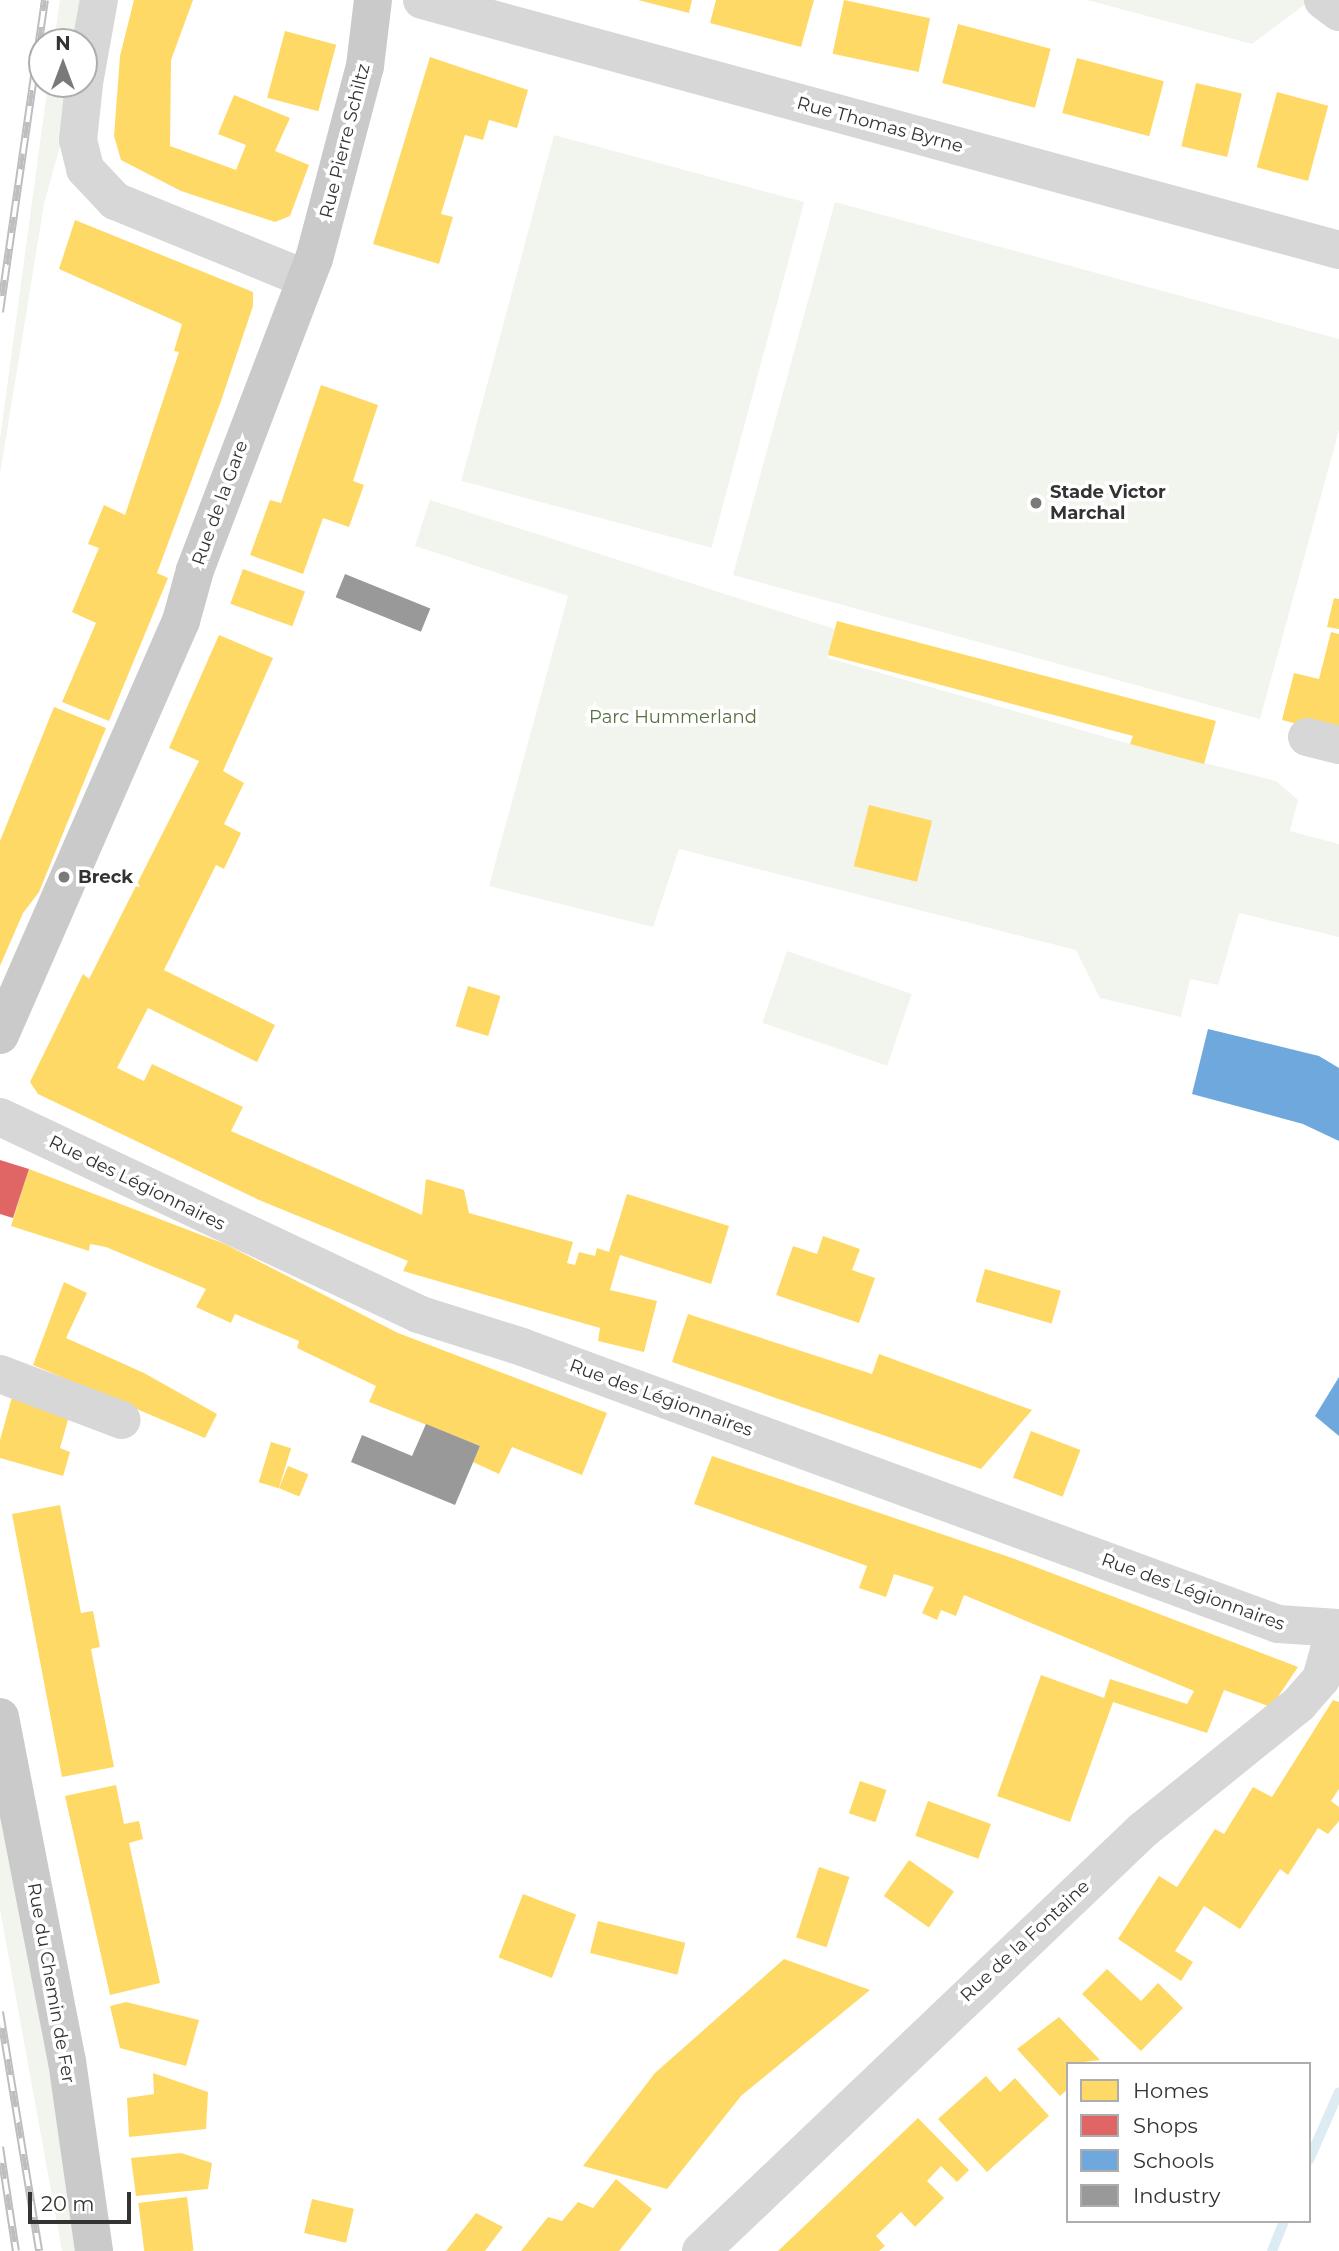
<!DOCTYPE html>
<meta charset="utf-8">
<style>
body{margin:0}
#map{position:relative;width:1339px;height:2251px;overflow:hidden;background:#fff;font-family:Montserrat,sans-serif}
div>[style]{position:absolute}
.green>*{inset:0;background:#f1f5ed;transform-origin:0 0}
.homes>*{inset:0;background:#ffd966;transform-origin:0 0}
.shops>*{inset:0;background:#e06666}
.schools>*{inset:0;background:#6fa8dc}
.industry>*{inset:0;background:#999;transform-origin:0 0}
.stream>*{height:10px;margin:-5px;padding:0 5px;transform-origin:5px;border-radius:5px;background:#ddebf3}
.minor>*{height:38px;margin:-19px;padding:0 19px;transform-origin:19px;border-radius:19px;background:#d7d7d7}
.major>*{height:38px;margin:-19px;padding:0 19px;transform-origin:19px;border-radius:19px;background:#cacaca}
.rail>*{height:8px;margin-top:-4px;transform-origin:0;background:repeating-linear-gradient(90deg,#fff 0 16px,#bebebe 0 32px);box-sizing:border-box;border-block:2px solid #bebebe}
.dots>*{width:19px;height:19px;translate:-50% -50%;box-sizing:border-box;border:4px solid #fff;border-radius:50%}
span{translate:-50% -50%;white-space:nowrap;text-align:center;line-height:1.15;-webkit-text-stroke:7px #fff;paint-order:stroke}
.street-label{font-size:18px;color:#333}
.poi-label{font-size:18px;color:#333;font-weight:700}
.left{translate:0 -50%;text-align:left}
.park-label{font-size:18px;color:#56703f}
.legend{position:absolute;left:1066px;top:2062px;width:245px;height:161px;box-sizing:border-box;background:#fff;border:2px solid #adadad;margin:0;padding:9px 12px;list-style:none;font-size:21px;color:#333}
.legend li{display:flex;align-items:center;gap:14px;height:35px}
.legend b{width:35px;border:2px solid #adadad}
.north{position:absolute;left:28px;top:28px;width:70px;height:70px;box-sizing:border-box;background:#fff;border:2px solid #adadad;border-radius:50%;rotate:0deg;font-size:19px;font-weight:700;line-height:28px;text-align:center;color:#333}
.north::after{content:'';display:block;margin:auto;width:24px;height:32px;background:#7a7a7a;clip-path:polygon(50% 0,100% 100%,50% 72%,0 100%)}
.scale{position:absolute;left:28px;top:2192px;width:103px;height:32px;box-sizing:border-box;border:4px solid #333;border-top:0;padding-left:9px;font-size:21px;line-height:24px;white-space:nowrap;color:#333;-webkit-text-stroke:5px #fff;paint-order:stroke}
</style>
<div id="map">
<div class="green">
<div style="clip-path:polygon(60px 0,99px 0,84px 42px,54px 42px)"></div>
<div style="clip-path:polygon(1087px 0,1311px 0,1252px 44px)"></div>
<div style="clip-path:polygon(48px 84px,77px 84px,44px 204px,0 474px,0 439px)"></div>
<div style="left:554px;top:135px;width:259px;height:358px;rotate:15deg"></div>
<div style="clip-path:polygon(835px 202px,1339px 339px,1339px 430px,1260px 719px,733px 575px)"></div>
<div style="clip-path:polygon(430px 500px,835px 629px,828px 658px,1130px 744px,1276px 781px,1298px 800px,1290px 831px,1339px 844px,1339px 937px,1239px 913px,1218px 985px,1190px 979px,1181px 1017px,1100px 998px,1076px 950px,679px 849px,653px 927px,489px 886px,568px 596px,415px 546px)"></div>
<div style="left:787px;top:951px;width:132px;height:76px;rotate:19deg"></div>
<div style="clip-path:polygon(0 1772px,81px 2251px,62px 2251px,0 1909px)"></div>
</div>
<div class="homes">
<div style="clip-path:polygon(134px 0,193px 0,171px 60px,170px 146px,236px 170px,246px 145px,218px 134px,234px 95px,290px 118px,275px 151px,309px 165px,290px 216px,275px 222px,181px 191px,121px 160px,114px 136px,120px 56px)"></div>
<div style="clip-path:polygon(638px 0,692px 0,689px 13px)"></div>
<div style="clip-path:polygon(716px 0,814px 0,801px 47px,710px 23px)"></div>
<div style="left:844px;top:0;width:88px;height:55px;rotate:12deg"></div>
<div style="left:958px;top:24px;width:96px;height:61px;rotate:15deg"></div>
<div style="left:285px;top:31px;width:53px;height:69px;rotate:15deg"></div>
<div style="clip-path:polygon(430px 57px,528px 90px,517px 128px,489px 120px,483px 140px,465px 135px,441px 214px,453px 217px,439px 264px,373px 244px)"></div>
<div style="left:1077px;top:58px;width:90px;height:57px;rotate:15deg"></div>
<div style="left:1196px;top:83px;width:47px;height:65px;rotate:13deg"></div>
<div style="left:1277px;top:92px;width:53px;height:78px;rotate:15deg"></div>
<div style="clip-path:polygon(75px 220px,253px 292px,253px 306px,221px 401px,157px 573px,168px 578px,109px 721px,62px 702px,96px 623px,72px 612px,99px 548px,88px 544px,104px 505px,125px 515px,179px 352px,174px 351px,182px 324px,59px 269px)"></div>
<div style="clip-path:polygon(321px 385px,378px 405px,353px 481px,364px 485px,349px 527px,323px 518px,303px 574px,250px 555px,270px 500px,281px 503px)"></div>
<div style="left:243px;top:569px;width:66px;height:37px;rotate:20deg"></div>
<div style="clip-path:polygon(1334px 598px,1339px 599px,1339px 629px,1327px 627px)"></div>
<div style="clip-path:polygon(837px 621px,1216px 721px,1204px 764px,1130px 744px,1133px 736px,828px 655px)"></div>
<div style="clip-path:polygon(1331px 632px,1339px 634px,1339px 735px,1282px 720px,1294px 673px,1319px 679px)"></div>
<div style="clip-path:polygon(219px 635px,273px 658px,223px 771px,244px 783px,224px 824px,241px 833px,224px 869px,216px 865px,164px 970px,275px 1025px,257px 1062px,148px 1008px,117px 1068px,144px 1081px,152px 1064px,243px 1107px,231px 1131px,422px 1215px,426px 1179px,464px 1190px,469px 1213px,573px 1242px,567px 1263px,575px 1265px,579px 1252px,595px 1256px,597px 1248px,609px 1252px,627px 1194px,729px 1226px,711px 1284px,620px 1255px,610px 1290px,657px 1301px,644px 1352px,598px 1341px,600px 1328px,403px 1271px,408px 1261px,259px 1200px,38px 1094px,30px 1082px,83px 974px,89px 979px,199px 761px,169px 748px)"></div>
<div style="clip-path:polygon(54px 707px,106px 728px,39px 892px,23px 913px,0 966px,0 841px)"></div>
<div style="left:869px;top:805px;width:65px;height:63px;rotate:14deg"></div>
<div style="left:468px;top:986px;width:34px;height:42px;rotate:17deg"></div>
<div style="clip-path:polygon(29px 1169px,225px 1244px,398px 1333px,607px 1413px,582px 1475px,512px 1447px,499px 1474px,473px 1462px,480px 1446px,369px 1402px,376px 1386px,297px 1348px,299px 1341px,235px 1314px,231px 1323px,196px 1307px,206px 1289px,106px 1247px,90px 1244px,89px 1251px,11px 1226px)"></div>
<div style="clip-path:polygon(823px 1236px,860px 1249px,852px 1270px,875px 1278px,859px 1323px,776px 1295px,793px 1246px,817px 1254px)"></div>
<div style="left:985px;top:1269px;width:79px;height:34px;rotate:16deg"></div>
<div style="clip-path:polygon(64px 1282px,87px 1293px,66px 1338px,144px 1373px,217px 1414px,205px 1438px,33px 1365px)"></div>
<div style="clip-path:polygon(688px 1314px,872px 1374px,879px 1354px,1032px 1410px,981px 1469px,672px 1362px)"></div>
<div style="clip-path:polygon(14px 1390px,72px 1406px,60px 1448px,70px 1452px,63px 1476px,0 1458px,0 1440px)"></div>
<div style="left:1031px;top:1431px;width:53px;height:50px;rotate:21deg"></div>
<div style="left:271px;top:1442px;width:21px;height:42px;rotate:17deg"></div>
<div style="clip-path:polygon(712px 1456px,1015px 1559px,1298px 1667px,1271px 1707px,1224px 1690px,1207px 1733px,1113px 1702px,1070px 1822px,997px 1796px,1041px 1675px,1104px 1698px,1110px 1679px,1187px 1704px,1194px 1691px,964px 1595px,956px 1616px,941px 1610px,937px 1620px,922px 1613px,934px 1587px,894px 1574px,886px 1597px,859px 1588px,867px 1566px,694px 1504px)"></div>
<div style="left:288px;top:1466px;width:22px;height:24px;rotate:22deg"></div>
<div style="clip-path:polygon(60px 1505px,81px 1613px,93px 1611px,100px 1647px,91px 1649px,114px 1767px,62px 1777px,12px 1514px)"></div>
<div style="clip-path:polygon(1333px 1700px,1339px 1702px,1339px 1789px,1331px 1801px,1339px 1807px,1339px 1821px,1328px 1834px,1318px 1828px,1288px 1875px,1280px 1869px,1240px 1929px,1204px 1906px,1175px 1951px,1193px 1962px,1181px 1981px,1118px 1939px,1159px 1876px,1177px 1887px,1215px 1829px,1224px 1834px,1253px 1787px,1272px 1797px)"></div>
<div style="left:860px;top:1781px;width:28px;height:34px;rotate:19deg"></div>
<div style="clip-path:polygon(116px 1785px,124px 1824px,139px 1821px,143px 1839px,129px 1843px,160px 1983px,110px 1995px,65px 1796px)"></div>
<div style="left:928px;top:1801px;width:67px;height:37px;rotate:20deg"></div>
<div style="left:909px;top:1860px;width:55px;height:44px;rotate:35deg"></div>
<div style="left:819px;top:1867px;width:32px;height:74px;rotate:18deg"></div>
<div style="left:523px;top:1894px;width:57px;height:68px;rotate:21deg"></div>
<div style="left:598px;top:1921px;width:90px;height:33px;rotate:14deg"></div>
<div style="clip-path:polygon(784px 1959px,870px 1990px,741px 2096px,667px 2189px,583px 2166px,655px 2073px)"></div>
<div style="clip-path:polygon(1107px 1969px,1141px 2001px,1158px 1983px,1183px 2008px,1141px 2051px,1082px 1994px)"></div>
<div style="clip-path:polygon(126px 2002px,199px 2020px,186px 2066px,120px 2048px,110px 2006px)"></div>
<div style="clip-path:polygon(1059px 2017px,1100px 2060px,1068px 2064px,1068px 2089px,1060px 2096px,1017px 2049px)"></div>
<div style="clip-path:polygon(153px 2073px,208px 2092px,206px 2129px,129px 2137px,127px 2098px,154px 2094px)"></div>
<div style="clip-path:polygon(986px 2076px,1000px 2092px,1015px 2078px,1049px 2116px,987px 2172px,938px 2119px)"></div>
<div style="clip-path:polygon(918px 2118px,969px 2170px,957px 2182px,941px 2166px,927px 2181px,944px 2198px,915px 2227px,901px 2212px,876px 2236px,885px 2246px,879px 2251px,778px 2251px)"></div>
<div style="clip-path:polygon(181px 2153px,212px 2163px,208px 2189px,136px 2196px,131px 2158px)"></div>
<div style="clip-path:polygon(616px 2179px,652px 2209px,619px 2251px,521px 2251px,548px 2217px,562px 2221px,578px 2202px,593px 2208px)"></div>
<div style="left:187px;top:2197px;width:54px;height:49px;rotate:83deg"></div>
<div style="left:312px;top:2199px;width:43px;height:35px;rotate:13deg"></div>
<div style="clip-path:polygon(476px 2213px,503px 2227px,485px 2251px,446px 2251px)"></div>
</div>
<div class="shops">
<div style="clip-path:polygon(0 1160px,29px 1169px,13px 1218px,0 1214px)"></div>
</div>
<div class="schools">
<div style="clip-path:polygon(1208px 1029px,1319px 1056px,1339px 1068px,1339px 1141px,1303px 1124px,1192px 1094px)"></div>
<div style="clip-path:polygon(1339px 1377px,1339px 1436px,1315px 1416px)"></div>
</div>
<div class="industry">
<div style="left:345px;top:574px;width:92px;height:25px;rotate:22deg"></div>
<div style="clip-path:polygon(426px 1424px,480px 1446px,455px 1505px,351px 1462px,362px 1435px,412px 1456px)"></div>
</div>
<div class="stream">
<div style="left:1309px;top:2160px;width:74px;rotate:-66.2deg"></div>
<div style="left:1272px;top:2251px;width:32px;rotate:-68deg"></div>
</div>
<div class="minor">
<div style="left:422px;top:0;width:950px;rotate:15.25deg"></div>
<div style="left:1323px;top:0;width:20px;rotate:37deg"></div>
<div style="left:84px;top:83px;width:84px;rotate:-79.8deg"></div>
<div style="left:84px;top:84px;width:56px;rotate:96.1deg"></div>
<div style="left:78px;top:140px;width:30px;rotate:76deg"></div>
<div style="left:85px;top:169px;width:44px;rotate:46.8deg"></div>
<div style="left:115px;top:201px;width:206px;rotate:22.2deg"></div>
<div style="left:1307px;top:737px;width:33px;rotate:14deg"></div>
<div style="left:0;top:1117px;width:462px;rotate:25.2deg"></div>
<div style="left:418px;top:1314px;width:109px;rotate:17.6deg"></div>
<div style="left:522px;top:1347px;width:805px;rotate:20.12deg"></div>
<div style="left:1278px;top:1624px;width:61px;rotate:3.8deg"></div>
<div style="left:0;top:1374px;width:130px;rotate:20.7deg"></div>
<div style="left:701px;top:2251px;width:610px;rotate:-43.61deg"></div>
<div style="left:1143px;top:1830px;width:201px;rotate:-38.9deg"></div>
<div style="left:1299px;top:1704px;width:33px;rotate:-49deg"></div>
<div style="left:1321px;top:1679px;width:52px;rotate:-74.4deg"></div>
</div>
<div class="major">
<div style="left:0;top:1035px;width:452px;rotate:-66.4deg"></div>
<div style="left:181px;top:621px;width:53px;rotate:-74.6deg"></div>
<div style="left:195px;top:570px;width:333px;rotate:-69.1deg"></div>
<div style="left:314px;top:259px;width:200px;rotate:-75.2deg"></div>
<div style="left:365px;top:66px;width:66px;rotate:-83.1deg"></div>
<div style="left:0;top:1717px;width:350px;rotate:79deg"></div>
<div style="left:67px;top:2061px;width:192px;rotate:81.9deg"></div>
</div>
<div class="rail">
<div style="left:0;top:312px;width:315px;rotate:-81.8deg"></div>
<div style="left:0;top:2012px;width:242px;rotate:80.7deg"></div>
<div style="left:0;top:2147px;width:105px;rotate:81.3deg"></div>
</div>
<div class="dots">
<div style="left:1036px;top:503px;background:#7a7a7a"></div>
<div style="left:64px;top:877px;background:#7a7a7a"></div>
</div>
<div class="street-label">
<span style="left:880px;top:125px;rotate:15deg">Rue Thomas Byrne</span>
<span style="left:345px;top:141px;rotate:-76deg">Rue Pierre Schiltz</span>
<span style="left:220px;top:503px;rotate:-70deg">Rue de la Gare</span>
<span style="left:137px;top:1183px;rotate:26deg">Rue des Légionnaires</span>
<span style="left:661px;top:1398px;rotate:20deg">Rue des Légionnaires</span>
<span style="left:1193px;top:1592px;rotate:20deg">Rue des Légionnaires</span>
<span style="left:1025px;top:1941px;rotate:-43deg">Rue de la Fontaine</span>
<span style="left:51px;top:1983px;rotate:80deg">Rue du Chemin de Fer</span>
</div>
<div class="poi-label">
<span class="left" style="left:1050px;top:503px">Stade Victor<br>Marchal</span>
<span class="left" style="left:78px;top:877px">Breck</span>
</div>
<div class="park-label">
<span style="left:673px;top:717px">Parc Hummerland</span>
</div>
<ul class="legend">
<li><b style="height:19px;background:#ffd966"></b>Homes</li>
<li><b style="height:19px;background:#e06666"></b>Shops</li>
<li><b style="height:19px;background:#6fa8dc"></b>Schools</li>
<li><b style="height:19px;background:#999"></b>Industry</li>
</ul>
<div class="north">N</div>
<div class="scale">20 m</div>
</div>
